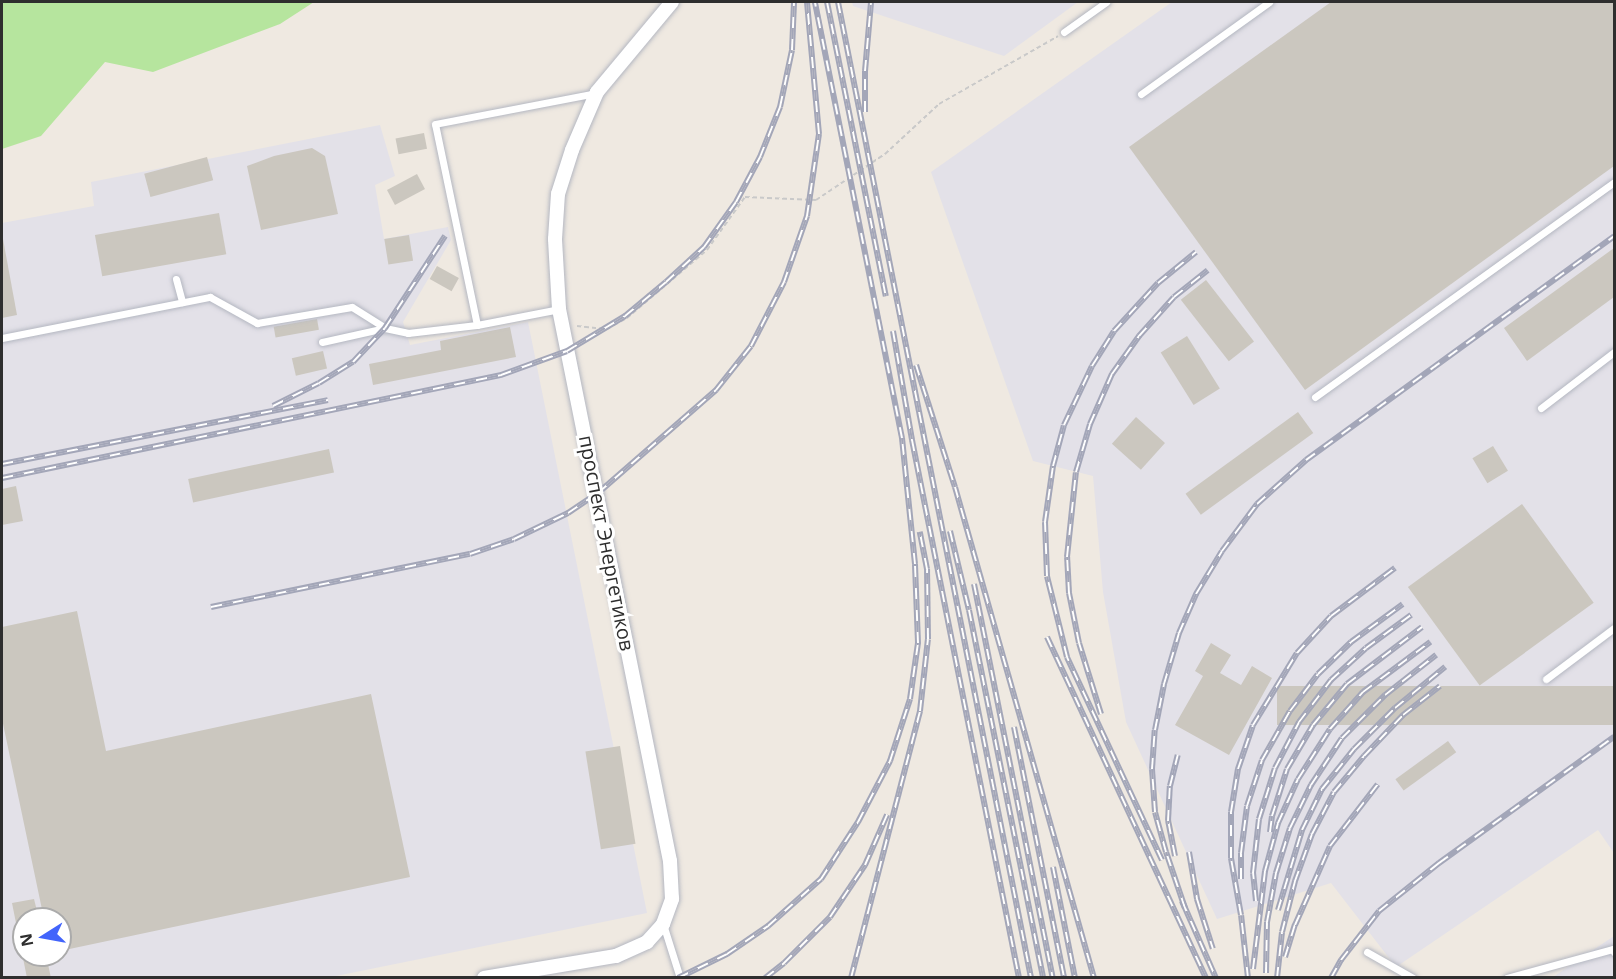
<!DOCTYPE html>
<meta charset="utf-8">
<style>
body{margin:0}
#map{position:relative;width:1616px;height:979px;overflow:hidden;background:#efe9e1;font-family:"Open Sans",sans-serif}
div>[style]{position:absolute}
.industrial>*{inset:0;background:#e3e1e8}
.green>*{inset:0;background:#b6e59e}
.building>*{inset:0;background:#cbc7bf;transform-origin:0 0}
.path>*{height:2px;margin-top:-1px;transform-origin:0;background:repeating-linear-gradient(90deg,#c9c9c9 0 4.5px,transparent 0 7.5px)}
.roads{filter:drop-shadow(0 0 2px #b4b7c1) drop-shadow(0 0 2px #b4b7c1)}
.lane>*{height:7px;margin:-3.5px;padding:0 3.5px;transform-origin:3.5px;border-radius:3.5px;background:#fff}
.street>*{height:14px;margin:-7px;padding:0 7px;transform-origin:7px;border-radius:7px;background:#fff}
.rail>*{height:6px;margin-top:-3px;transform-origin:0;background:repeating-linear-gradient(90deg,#fff 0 11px,#a3a6b8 0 22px);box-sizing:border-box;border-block:2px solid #a3a6b8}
span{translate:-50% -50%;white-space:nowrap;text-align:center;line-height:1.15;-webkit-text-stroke:6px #fff;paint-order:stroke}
.street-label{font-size:20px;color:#2e2e2e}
.frame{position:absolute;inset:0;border:3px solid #2e2e2e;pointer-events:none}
.north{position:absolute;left:12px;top:907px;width:60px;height:60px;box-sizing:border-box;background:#fff;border:2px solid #ababab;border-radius:50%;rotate:259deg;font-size:16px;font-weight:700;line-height:24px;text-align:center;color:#2e2e2e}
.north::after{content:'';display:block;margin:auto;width:21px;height:27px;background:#4264fb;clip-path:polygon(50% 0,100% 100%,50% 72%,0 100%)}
</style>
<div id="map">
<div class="industrial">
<div style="clip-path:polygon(852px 2px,1078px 2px,1004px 56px,853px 6px)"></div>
<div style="clip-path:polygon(1172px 2px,1614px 2px,1614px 853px,1598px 830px,1396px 967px,1331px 883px,1217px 919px,1126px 722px,1103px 592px,1093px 476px,1033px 461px,931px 172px)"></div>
<div style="clip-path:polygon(evenodd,380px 125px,395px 176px,375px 185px,384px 239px,448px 227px,451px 240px,403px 322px,410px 345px,528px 322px,647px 913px,331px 977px,2px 978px,2px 223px,94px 206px,91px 182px,380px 125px,24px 919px,60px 919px,60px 955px,24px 955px,24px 919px)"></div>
<div style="clip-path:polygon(1614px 936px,1614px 977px,1553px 977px)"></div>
</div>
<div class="green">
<div style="clip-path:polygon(2px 2px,314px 2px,280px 24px,153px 72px,105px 62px,41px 136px,2px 149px)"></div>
</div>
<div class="building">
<div style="clip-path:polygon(1331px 2px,1614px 2px,1614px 166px,1305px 390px,1129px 147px)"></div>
<div style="left:424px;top:133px;width:16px;height:29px;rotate:79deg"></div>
<div style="clip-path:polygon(312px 148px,325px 156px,338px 214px,261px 230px,247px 166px,274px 156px)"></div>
<div style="left:207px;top:157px;width:24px;height:65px;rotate:75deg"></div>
<div style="left:417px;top:174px;width:17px;height:34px;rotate:62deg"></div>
<div style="left:219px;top:213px;width:42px;height:126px;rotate:80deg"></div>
<div style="left:409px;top:235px;width:26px;height:25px;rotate:81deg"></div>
<div style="clip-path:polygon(3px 239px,17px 315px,2px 318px,2px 240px)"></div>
<div style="clip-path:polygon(1614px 248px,1614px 297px,1527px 361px,1504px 328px)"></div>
<div style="left:437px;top:266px;width:25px;height:15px;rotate:29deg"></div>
<div style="left:1206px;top:280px;width:78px;height:32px;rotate:52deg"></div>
<div style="left:317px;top:319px;width:11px;height:44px;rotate:80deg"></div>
<div style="clip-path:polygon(510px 327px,516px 357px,373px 385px,369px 364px,441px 350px,440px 341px)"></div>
<div style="left:1187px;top:336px;width:62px;height:31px;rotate:58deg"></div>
<div style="left:323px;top:351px;width:18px;height:32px;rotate:77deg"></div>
<div style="left:1298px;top:412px;width:26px;height:139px;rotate:54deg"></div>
<div style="left:1136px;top:417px;width:39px;height:36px;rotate:42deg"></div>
<div style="left:1493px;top:446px;width:29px;height:24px;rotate:59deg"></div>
<div style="left:329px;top:449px;width:24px;height:144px;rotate:78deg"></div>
<div style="clip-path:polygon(16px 486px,23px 521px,2px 525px,2px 489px)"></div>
<div style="left:1522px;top:504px;width:122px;height:141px;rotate:54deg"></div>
<div style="clip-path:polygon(77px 611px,106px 751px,371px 694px,410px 877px,60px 951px,60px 919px,44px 919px,2px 719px,2px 627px)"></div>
<div style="clip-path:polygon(1211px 643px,1231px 655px,1220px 673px,1241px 685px,1252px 666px,1272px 678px,1229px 755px,1175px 725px,1203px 676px,1195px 671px)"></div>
<div style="left:1614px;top:686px;width:39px;height:337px;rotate:90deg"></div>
<div style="left:1448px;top:741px;width:14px;height:65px;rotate:54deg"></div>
<div style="left:620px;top:746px;width:99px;height:35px;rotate:81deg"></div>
<div style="clip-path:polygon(34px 899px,39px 919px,24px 919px,24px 955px,46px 955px,51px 978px,27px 978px,12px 903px)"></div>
</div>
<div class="path">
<div style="left:577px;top:326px;width:30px;rotate:6deg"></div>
<div style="left:607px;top:329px;width:23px;rotate:-29deg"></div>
<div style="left:627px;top:318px;width:105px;rotate:-40.4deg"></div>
<div style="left:707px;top:250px;width:65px;rotate:-54.4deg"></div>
<div style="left:745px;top:197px;width:71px;rotate:2.4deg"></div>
<div style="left:816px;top:200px;width:83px;rotate:-33.7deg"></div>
<div style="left:885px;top:154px;width:74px;rotate:-42.8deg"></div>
<div style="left:939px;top:104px;width:137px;rotate:-29.7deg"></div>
</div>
<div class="roads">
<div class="lane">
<div style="left:1064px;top:32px;width:52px;rotate:-35.5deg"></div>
<div style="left:1141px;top:94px;width:158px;rotate:-35.7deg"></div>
<div style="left:176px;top:279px;width:24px;rotate:75deg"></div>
<div style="left:477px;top:325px;width:205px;rotate:-101.8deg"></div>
<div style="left:435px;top:124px;width:164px;rotate:-10.9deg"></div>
<div style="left:2px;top:338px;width:212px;rotate:-11.2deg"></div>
<div style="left:210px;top:297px;width:54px;rotate:29deg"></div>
<div style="left:257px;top:323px;width:96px;rotate:-9.6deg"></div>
<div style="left:352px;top:307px;width:39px;rotate:32deg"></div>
<div style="left:385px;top:328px;width:24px;rotate:12deg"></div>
<div style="left:408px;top:333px;width:69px;rotate:-6.6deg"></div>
<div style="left:477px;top:325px;width:84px;rotate:-11deg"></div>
<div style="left:322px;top:342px;width:65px;rotate:-12.5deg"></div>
<div style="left:1315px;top:397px;width:368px;rotate:-35.7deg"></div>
<div style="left:1541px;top:408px;width:92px;rotate:-37.5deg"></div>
<div style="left:1546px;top:679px;width:85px;rotate:-36.9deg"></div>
<div style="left:663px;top:924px;width:57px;rotate:72.5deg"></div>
<div style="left:1367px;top:952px;width:53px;rotate:29.5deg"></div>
<div style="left:1507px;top:978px;width:110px;rotate:-15.3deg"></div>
<div style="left:1613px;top:949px;width:3px;rotate:72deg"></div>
</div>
<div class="street">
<div style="left:484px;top:978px;width:134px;rotate:-9.5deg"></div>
<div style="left:616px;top:956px;width:34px;rotate:-24deg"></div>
<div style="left:647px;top:942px;width:24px;rotate:-48deg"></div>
<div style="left:663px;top:924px;width:27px;rotate:-70deg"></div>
<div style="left:672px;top:899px;width:38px;rotate:-93deg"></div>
<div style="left:670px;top:861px;width:563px;rotate:-101.37deg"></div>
<div style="left:559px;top:309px;width:70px;rotate:-93.3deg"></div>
<div style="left:555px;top:239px;width:45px;rotate:-86.2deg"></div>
<div style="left:558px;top:194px;width:46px;rotate:-72.3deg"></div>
<div style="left:572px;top:150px;width:63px;rotate:-66.7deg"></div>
<div style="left:597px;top:92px;width:117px;rotate:-50.2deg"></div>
</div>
</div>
<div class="rail">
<div style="left:827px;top:2px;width:300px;rotate:78.7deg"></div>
<div style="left:838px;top:2px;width:995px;rotate:78.81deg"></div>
<div style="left:865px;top:112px;width:41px;rotate:-90deg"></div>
<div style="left:865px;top:71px;width:69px;rotate:-85deg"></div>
<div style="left:893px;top:331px;width:111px;rotate:80.1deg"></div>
<div style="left:912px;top:440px;width:549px;rotate:78.75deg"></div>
<div style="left:916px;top:365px;width:128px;rotate:72.3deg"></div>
<div style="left:955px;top:487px;width:510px;rotate:74.19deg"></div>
<div style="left:273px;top:406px;width:51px;rotate:-26.6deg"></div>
<div style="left:319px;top:383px;width:40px;rotate:-32deg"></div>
<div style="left:353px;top:362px;width:47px;rotate:-46.7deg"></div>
<div style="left:385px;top:328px;width:110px;rotate:-56.9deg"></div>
<div style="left:2px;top:464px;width:332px;rotate:-11.1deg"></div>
<div style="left:2px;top:478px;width:510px;rotate:-11.66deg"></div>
<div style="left:501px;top:375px;width:70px;rotate:-20deg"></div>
<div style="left:567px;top:351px;width:68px;rotate:-31.1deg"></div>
<div style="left:625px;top:316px;width:53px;rotate:-39.7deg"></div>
<div style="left:666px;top:282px;width:52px;rotate:-42.6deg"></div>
<div style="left:704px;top:247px;width:55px;rotate:-54.6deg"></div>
<div style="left:736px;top:202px;width:51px;rotate:-61.9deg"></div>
<div style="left:760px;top:157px;width:54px;rotate:-68.2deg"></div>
<div style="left:780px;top:107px;width:58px;rotate:-78.1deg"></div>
<div style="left:792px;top:50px;width:48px;rotate:-87.6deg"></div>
<div style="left:950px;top:531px;width:81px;rotate:76.5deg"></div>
<div style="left:969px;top:610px;width:375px;rotate:78.6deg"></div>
<div style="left:974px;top:584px;width:402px;rotate:78.7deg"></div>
<div style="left:211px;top:607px;width:264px;rotate:-11.6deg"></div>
<div style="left:470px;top:554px;width:46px;rotate:-18.8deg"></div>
<div style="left:514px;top:539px;width:60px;rotate:-25.7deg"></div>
<div style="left:568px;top:513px;width:36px;rotate:-34deg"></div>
<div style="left:598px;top:493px;width:157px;rotate:-41.1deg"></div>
<div style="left:716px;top:390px;width:56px;rotate:-51.5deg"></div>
<div style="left:751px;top:346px;width:72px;rotate:-62.7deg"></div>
<div style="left:784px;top:282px;width:70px;rotate:-70.8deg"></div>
<div style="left:807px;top:216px;width:83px;rotate:-81.7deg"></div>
<div style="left:819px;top:134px;width:133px;rotate:-95.2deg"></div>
<div style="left:1047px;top:637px;width:376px;rotate:65deg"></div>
<div style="left:1101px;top:714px;width:74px;rotate:-107.2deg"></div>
<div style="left:1079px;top:643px;width:51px;rotate:-101.3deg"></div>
<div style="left:1069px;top:593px;width:36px;rotate:-93deg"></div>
<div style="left:1067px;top:557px;width:85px;rotate:-84deg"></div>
<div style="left:1076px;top:472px;width:50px;rotate:-73.7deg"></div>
<div style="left:1090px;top:424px;width:55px;rotate:-66.3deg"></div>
<div style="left:1112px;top:374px;width:47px;rotate:-54.6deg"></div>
<div style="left:1139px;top:336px;width:52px;rotate:-48.1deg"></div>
<div style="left:1174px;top:297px;width:43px;rotate:-38.5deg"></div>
<div style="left:1014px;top:727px;width:256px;rotate:78.7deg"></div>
<div style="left:1270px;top:832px;width:16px;rotate:-83deg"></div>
<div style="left:1272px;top:816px;width:49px;rotate:-72.3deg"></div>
<div style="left:1287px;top:769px;width:51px;rotate:-59.4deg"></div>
<div style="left:1313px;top:725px;width:53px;rotate:-50.3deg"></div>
<div style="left:1347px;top:684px;width:94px;rotate:-37.2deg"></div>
<div style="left:1189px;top:852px;width:48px;rotate:80.3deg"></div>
<div style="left:1197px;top:899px;width:52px;rotate:72.3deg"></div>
<div style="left:1175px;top:856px;width:36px;rotate:-101deg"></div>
<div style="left:1168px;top:821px;width:35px;rotate:-87deg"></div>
<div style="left:1170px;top:786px;width:32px;rotate:-76deg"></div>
<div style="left:1162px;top:860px;width:224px;rotate:-115.1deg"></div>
<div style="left:1067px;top:657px;width:83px;rotate:-103.9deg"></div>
<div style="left:1047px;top:576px;width:54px;rotate:-92.1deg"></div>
<div style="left:1045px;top:522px;width:57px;rotate:-81.9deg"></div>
<div style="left:1053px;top:466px;width:42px;rotate:-75deg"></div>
<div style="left:1064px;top:425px;width:65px;rotate:-64.6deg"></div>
<div style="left:1092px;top:366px;width:41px;rotate:-57.8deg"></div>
<div style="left:1114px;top:331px;width:65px;rotate:-47.5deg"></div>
<div style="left:1158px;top:283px;width:49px;rotate:-39.2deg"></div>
<div style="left:1053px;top:867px;width:113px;rotate:78.8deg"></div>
<div style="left:1241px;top:879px;width:26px;rotate:-90deg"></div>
<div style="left:1241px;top:853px;width:47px;rotate:-82.7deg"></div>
<div style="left:1247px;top:806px;width:48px;rotate:-71.9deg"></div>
<div style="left:1262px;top:760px;width:56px;rotate:-60.3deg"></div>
<div style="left:1290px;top:711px;width:46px;rotate:-52.9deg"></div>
<div style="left:1318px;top:674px;width:46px;rotate:-44.1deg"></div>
<div style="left:1351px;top:642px;width:64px;rotate:-36.2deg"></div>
<div style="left:1182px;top:901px;width:84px;rotate:66.2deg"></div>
<div style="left:1256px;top:901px;width:28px;rotate:-96deg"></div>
<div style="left:1253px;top:873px;width:54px;rotate:-83.7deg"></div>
<div style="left:1259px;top:819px;width:53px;rotate:-72.6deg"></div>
<div style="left:1275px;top:768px;width:52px;rotate:-62.4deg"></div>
<div style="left:1299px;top:722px;width:53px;rotate:-52.7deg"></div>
<div style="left:1331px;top:680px;width:47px;rotate:-42.4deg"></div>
<div style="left:1366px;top:648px;width:56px;rotate:-36.3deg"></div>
<div style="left:1185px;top:908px;width:59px;rotate:-108.7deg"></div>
<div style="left:1166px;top:852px;width:41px;rotate:-105.4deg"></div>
<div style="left:1155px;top:812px;width:43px;rotate:-94deg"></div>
<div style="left:1152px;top:769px;width:39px;rotate:-86deg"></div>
<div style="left:1155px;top:730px;width:47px;rotate:-78.9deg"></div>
<div style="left:1164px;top:684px;width:53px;rotate:-73.6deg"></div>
<div style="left:1179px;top:633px;width:43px;rotate:-66.4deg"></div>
<div style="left:1196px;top:594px;width:50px;rotate:-58.8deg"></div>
<div style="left:1222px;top:551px;width:59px;rotate:-53.3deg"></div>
<div style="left:1257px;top:504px;width:66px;rotate:-41.9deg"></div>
<div style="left:1306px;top:460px;width:381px;rotate:-36deg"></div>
<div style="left:1278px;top:910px;width:84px;rotate:-73.3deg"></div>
<div style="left:1302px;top:830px;width:46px;rotate:-64deg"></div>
<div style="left:1322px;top:789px;width:51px;rotate:-51.3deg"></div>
<div style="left:1354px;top:749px;width:58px;rotate:-45deg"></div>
<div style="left:1395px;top:708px;width:65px;rotate:-39.4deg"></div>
<div style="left:1285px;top:957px;width:34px;rotate:-73deg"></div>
<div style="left:1295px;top:925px;width:86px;rotate:-66.1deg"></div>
<div style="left:1330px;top:846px;width:78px;rotate:-52.3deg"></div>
<div style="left:1253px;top:969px;width:99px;rotate:-83deg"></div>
<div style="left:1265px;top:871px;width:50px;rotate:-74.8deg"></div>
<div style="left:1278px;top:823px;width:48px;rotate:-65.6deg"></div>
<div style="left:1298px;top:779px;width:59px;rotate:-57.4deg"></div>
<div style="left:1330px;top:729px;width:50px;rotate:-48.3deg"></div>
<div style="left:1363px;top:692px;width:84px;rotate:-36.7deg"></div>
<div style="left:1266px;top:973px;width:51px;rotate:-88.9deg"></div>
<div style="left:1267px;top:922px;width:50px;rotate:-79.6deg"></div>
<div style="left:1276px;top:873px;width:47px;rotate:-72.7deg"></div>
<div style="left:1290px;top:828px;width:48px;rotate:-64deg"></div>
<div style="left:1311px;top:785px;width:56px;rotate:-56.6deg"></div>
<div style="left:1342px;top:738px;width:61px;rotate:-45deg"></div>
<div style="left:1385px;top:695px;width:65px;rotate:-38.1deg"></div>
<div style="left:678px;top:978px;width:55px;rotate:-26.1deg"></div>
<div style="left:727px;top:954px;width:50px;rotate:-34.3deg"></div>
<div style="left:768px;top:926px;width:71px;rotate:-41.6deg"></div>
<div style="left:821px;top:879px;width:68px;rotate:-57deg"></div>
<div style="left:858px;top:822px;width:69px;rotate:-62.3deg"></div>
<div style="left:890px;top:761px;width:65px;rotate:-72.1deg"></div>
<div style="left:910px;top:699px;width:57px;rotate:-81.9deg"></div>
<div style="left:918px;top:643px;width:79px;rotate:-92.2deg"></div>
<div style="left:915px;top:564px;width:127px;rotate:-95.9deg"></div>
<div style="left:902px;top:438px;width:445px;rotate:-101.3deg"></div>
<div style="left:765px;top:978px;width:24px;rotate:-38deg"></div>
<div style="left:784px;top:963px;width:65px;rotate:-45deg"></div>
<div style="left:830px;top:917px;width:63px;rotate:-56.1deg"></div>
<div style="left:865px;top:865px;width:55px;rotate:-66.3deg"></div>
<div style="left:851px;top:978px;width:276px;rotate:-75.5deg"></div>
<div style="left:920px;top:711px;width:72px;rotate:-83.7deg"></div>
<div style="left:928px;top:639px;width:70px;rotate:-90.8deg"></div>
<div style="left:927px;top:569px;width:38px;rotate:-101deg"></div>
<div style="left:1248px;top:978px;width:63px;rotate:-96.3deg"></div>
<div style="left:1241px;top:915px;width:58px;rotate:-100deg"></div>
<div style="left:1231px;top:858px;width:46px;rotate:-90deg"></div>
<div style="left:1231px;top:812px;width:44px;rotate:-80.8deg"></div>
<div style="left:1238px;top:769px;width:46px;rotate:-71.2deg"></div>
<div style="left:1253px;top:725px;width:84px;rotate:-58.6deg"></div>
<div style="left:1297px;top:653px;width:50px;rotate:-47.4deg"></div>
<div style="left:1331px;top:616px;width:80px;rotate:-36.9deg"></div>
<div style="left:1277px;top:978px;width:46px;rotate:-83.8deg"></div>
<div style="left:1282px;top:932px;width:53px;rotate:-75.7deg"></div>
<div style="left:1295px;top:881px;width:50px;rotate:-70.1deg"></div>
<div style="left:1312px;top:834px;width:47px;rotate:-62.4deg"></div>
<div style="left:1334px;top:792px;width:47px;rotate:-50.2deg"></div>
<div style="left:1364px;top:756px;width:57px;rotate:-46.4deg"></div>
<div style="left:1403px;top:715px;width:47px;rotate:-38.1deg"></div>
<div style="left:1331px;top:978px;width:21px;rotate:-61deg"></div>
<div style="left:1341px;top:960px;width:62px;rotate:-52.2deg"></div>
<div style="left:1379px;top:911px;width:77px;rotate:-38.7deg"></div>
<div style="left:1439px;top:863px;width:216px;rotate:-35.8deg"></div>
</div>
<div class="street-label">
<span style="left:607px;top:543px;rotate:79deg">проспект Энергетиков</span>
</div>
<div class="frame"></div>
<div class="north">N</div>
</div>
